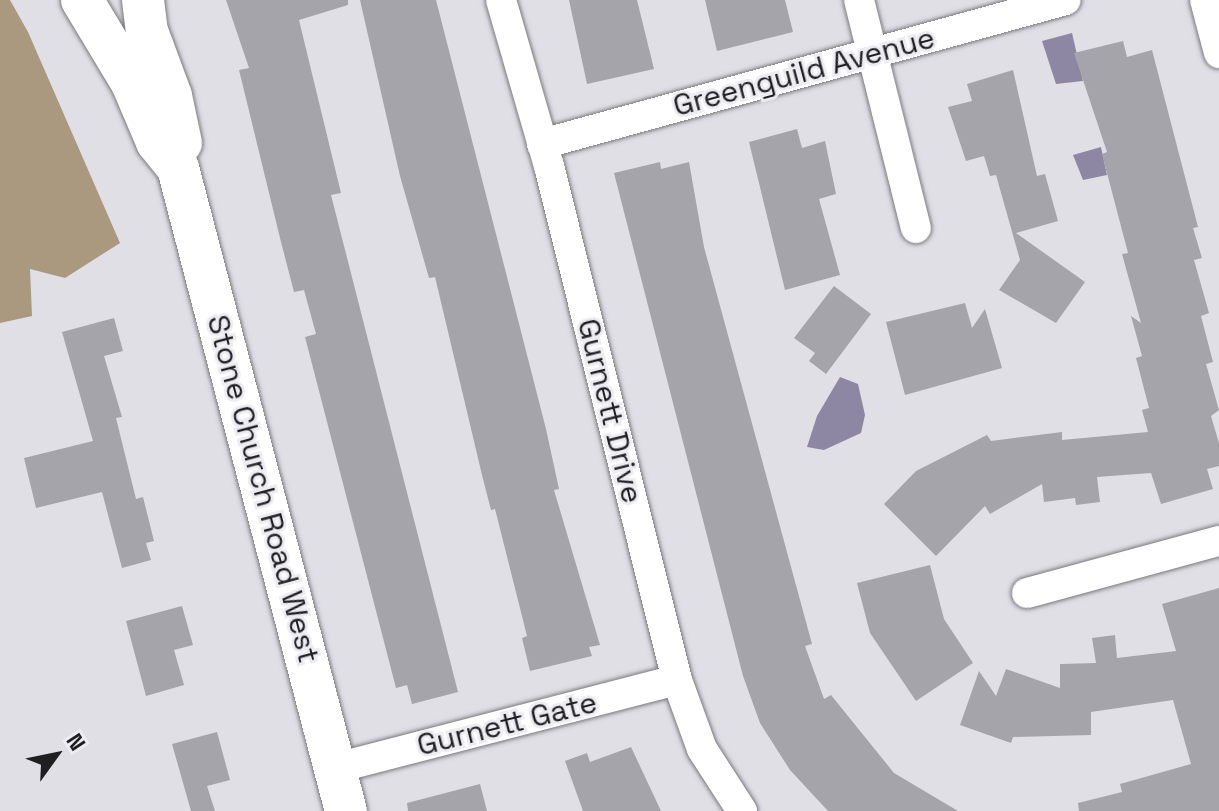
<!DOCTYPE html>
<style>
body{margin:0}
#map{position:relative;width:1219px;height:811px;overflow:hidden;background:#e0dfe5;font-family:"Space Grotesk",sans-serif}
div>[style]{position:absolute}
.forest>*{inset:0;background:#aa987f}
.water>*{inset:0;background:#8d87a3}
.building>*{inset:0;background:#a5a4aa}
.roads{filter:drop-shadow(0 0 2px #7b7980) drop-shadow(0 0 2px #7b7980)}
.minor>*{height:30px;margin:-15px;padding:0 15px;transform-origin:15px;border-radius:15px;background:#fff}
.secondary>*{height:42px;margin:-21px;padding:0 21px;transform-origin:21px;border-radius:21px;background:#fff}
span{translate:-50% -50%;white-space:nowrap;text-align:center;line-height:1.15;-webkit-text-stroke:6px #edecf3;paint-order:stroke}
.street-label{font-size:30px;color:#1f1f21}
.north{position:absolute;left:16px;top:715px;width:80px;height:80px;-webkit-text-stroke:6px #edecf3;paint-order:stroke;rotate:57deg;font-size:22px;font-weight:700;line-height:32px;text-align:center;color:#1f1f21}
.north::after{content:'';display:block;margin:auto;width:28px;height:36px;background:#1f1f21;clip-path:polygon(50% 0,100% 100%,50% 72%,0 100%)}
</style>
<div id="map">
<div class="forest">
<div style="clip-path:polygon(0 0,10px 0,28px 32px,120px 243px,65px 278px,30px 269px,32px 316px,0 323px)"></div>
</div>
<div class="water">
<div style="clip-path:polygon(1072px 33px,1083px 81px,1056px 84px,1042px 41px)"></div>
<div style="clip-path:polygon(1101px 147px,1107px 175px,1083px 180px,1073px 155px)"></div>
<div style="clip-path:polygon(840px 377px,858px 384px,865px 415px,861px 433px,824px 450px,807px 447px,817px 416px)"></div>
</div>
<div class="building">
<div style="clip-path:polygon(226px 0,348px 0,348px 5px,299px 20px,341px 193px,331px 195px,458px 692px,412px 704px,407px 685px,396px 688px,305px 337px,316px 334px,304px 290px,294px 292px,281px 242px,239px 70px,249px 68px)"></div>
<div style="clip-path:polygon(360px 0,436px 0,546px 429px,559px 489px,554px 490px,600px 645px,589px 647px,592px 656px,530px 671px,522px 638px,527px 636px,495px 509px,491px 510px,482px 475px,435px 277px,429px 278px,400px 176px)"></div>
<div style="clip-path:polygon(569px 0,637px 0,654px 69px,587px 84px)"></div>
<div style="clip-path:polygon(705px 0,785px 0,793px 32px,717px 51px)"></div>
<div style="clip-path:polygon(1123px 41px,1127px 57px,1152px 50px,1198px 227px,1193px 228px,1202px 258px,1194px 260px,1209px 313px,1201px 316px,1213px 362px,1206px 364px,1219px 410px,1211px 416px,1219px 443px,1219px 466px,1207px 469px,1213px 489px,1161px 504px,1151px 473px,1097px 477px,1100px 502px,1076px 505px,1075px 498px,1044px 502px,1042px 484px,990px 514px,985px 506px,936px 556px,884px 504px,916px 471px,987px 435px,991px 441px,1062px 432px,1062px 440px,1148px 432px,1142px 410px,1149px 408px,1136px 358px,1142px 356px,1131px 316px,1141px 323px,1122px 254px,1128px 253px,1102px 154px,1107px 152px,1074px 53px)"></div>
<div style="clip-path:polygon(1013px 70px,1037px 176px,1045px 174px,1058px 221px,1016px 233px,1085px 282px,1056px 323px,999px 290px,1020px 260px,996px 175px,990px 176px,984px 156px,966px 161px,948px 107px,972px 101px,967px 84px)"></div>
<div style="clip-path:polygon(797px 129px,802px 148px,825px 141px,836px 194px,819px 199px,840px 275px,785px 290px,749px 142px)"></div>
<div style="clip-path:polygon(660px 162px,661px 169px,689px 162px,704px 247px,812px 644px,805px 646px,824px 699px,831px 695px,894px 773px,958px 811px,828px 811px,790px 770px,760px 723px,743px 676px,614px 173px)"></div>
<div style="clip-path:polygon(834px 286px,871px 314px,826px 374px,809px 361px,815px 353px,794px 338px)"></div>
<div style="clip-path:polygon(965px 303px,972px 328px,985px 309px,1002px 368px,905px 395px,886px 322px)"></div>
<div style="clip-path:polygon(114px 318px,123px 351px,104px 356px,122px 417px,116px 418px,136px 499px,143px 497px,154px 541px,146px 543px,151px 560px,122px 568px,102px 492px,36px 508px,24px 458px,93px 441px,62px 332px)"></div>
<div style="clip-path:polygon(930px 565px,944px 619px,973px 663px,916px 701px,870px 633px,857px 583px)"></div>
<div style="clip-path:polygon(1219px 588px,1219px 811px,1079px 811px,1078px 803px,1122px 792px,1120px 784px,1191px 764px,1173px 700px,1091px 712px,1091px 735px,1013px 737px,1011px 743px,960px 725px,979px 671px,996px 696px,1006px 669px,1060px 688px,1060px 664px,1096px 663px,1092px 638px,1115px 635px,1117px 658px,1176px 651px,1162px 604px)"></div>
<div style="clip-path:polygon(182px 606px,193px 645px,174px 650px,184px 685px,146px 696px,126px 621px)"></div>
<div style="clip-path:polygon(217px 732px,230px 780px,207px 786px,215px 811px,191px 811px,172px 744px)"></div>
<div style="clip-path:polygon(631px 747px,661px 811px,583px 811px,565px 761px,587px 753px,590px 762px)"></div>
<div style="clip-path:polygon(480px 784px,487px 811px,408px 811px,407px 803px)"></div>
</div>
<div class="roads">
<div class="minor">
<div style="left:501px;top:0;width:173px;rotate:73.9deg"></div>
<div style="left:549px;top:166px;width:530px;rotate:76.02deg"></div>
<div style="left:677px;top:680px;width:73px;rotate:70.1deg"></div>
<div style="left:702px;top:749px;width:74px;rotate:57.2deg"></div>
<div style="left:859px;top:0;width:235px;rotate:76deg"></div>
<div style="left:1205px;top:0;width:55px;rotate:75.2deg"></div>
<div style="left:542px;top:144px;width:543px;rotate:-15.37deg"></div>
<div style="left:1027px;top:593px;width:199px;rotate:-15.2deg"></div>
<div style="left:336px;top:768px;width:352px;rotate:-14.5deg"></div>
</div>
<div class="secondary">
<div style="left:82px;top:0;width:97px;rotate:58.9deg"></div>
<div style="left:132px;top:83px;width:64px;rotate:67deg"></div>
<div style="left:157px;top:142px;width:33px;rotate:51deg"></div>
<div style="left:178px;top:168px;width:665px;rotate:75.36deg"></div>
<div style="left:143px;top:0;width:31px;rotate:83deg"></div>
<div style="left:147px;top:31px;width:69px;rotate:69.7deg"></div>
<div style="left:171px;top:96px;width:48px;rotate:78deg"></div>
</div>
</div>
<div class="street-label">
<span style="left:804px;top:72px;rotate:-15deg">Greenguild Avenue</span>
<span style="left:610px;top:411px;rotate:76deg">Gurnett Drive</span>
<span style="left:263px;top:489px;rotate:75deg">Stone Church Road West</span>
<span style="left:507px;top:724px;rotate:-14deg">Gurnett Gate</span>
</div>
<div class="north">N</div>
</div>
